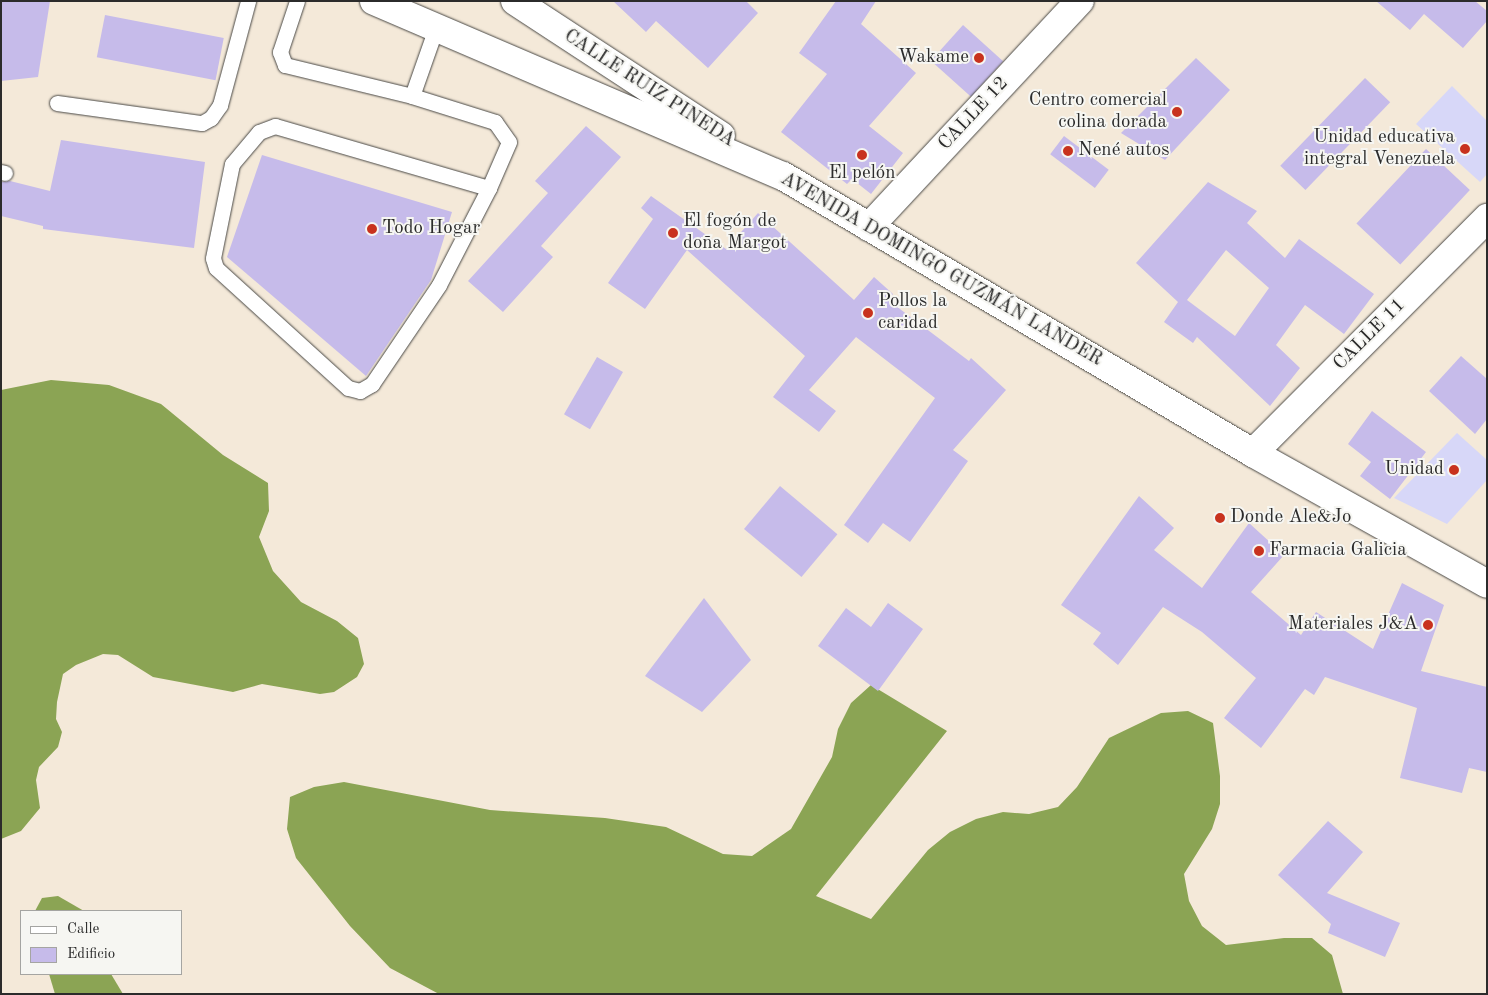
<!DOCTYPE html>
<meta charset="utf-8">
<style>
body{margin:0}
#map{position:relative;width:1488px;height:995px;overflow:hidden;background:#f4e9d9;font-family:"Old Standard TT",serif}
div>[style]{position:absolute}
.built>*{inset:0;background:#d7d7f8}
.forest>*{inset:0;background:#8ba454}
.building>*{inset:0;background:#c6bbea;transform-origin:0 0}
.roads{filter:drop-shadow(0 0 1px #494845) drop-shadow(0 0 1px #494845)}
.service>*{height:15px;margin:-7.5px;padding:0 7.5px;transform-origin:7.5px;border-radius:7.5px;background:#fff}
.minor>*{height:28px;margin:-14px;padding:0 14px;transform-origin:14px;border-radius:14px;background:#fff}
.dots>*{width:14px;height:14px;translate:-50% -50%;box-sizing:border-box;border:2px solid #f6f6f2;border-radius:50%}
span{translate:-50% -50%;white-space:nowrap;text-align:center;line-height:1.15;-webkit-text-stroke:4px #f6f6f2;paint-order:stroke}
.poi-label{font-size:19px;color:#2b2b2b}
.right{translate:-100% -50%;text-align:right}
.left{translate:0 -50%;text-align:left}
.street-label{font-size:19px;color:#2b2b2b}
.frame{position:absolute;inset:0;border:2px solid #2b2b2b;pointer-events:none}
.legend{position:absolute;left:20px;top:910px;width:162px;height:65px;box-sizing:border-box;background:#f6f6f2;border:1px solid #a5a5a2;margin:0;padding:6px 9px;list-style:none;font-size:15px;color:#2b2b2b}
.legend li{display:flex;align-items:center;gap:10px;height:25px}
.legend b{width:25px;border:1px solid #a5a5a2}
</style>
<div id="map">
<div class="built">
<div style="clip-path:polygon(1452px 86px,1487px 121px,1487px 174px,1480px 182px,1416px 124px)"></div>
<div style="clip-path:polygon(1457px 433px,1487px 460px,1487px 480px,1447px 524px,1394px 498px)"></div>
</div>
<div class="forest">
<div style="clip-path:polygon(51px 380px,109px 385px,161px 404px,223px 455px,268px 483px,269px 511px,259px 537px,273px 571px,301px 602px,337px 621px,358px 638px,364px 664px,357px 677px,334px 692px,320px 694px,262px 684px,233px 692px,153px 677px,118px 655px,103px 654px,76px 665px,63px 674px,57px 702px,56px 719px,62px 732px,58px 747px,39px 767px,36px 780px,40px 808px,21px 831px,1px 839px,1px 390px)"></div>
<div style="clip-path:polygon(871px 685px,947px 731px,816px 896px,871px 919px,928px 850px,950px 832px,976px 819px,1003px 812px,1029px 814px,1058px 807px,1077px 787px,1109px 738px,1161px 713px,1188px 711px,1213px 723px,1220px 776px,1220px 804px,1212px 829px,1184px 874px,1189px 901px,1202px 926px,1226px 945px,1284px 938px,1312px 938px,1332px 955px,1343px 994px,439px 994px,390px 968px,350px 926px,296px 858px,287px 829px,290px 797px,314px 787px,344px 782px,490px 810px,605px 818px,666px 827px,723px 854px,752px 856px,791px 829px,832px 757px,838px 729px,851px 703px)"></div>
<div style="clip-path:polygon(58px 896px,84px 911px,35px 911px,42px 898px)"></div>
<div style="clip-path:polygon(49px 974px,111px 974px,123px 994px,55px 994px)"></div>
</div>
<div class="building">
<div style="clip-path:polygon(1px 1px,50px 1px,38px 77px,1px 81px)"></div>
<div style="clip-path:polygon(613px 1px,746px 1px,758px 13px,708px 68px,656px 21px,646px 32px)"></div>
<div style="clip-path:polygon(836px 1px,876px 1px,861px 24px,916px 73px,869px 126px,903px 153px,871px 194px,852px 179px,847px 184px,781px 132px,827px 74px,799px 53px)"></div>
<div style="clip-path:polygon(1376px 1px,1475px 1px,1487px 11px,1487px 21px,1463px 48px,1424px 14px,1410px 30px)"></div>
<div style="left:105px;top:15px;width:121px;height:43px;rotate:11deg"></div>
<div style="left:963px;top:25px;width:54px;height:48px;rotate:42deg"></div>
<div style="clip-path:polygon(1196px 58px,1230px 90px,1165px 160px,1121px 133px)"></div>
<div style="left:1365px;top:78px;width:35px;height:122px;rotate:44deg"></div>
<div style="clip-path:polygon(586px 126px,621px 157px,541px 246px,553px 257px,503px 312px,468px 281px,548px 193px,535px 181px)"></div>
<div style="left:1064px;top:136px;width:56px;height:23px;rotate:37deg"></div>
<div style="clip-path:polygon(61px 140px,205px 162px,194px 248px,43px 229px,43px 226px,1px 216px,1px 182px,10px 181px,50px 191px)"></div>
<div style="left:1426px;top:149px;width:60px;height:102px;rotate:43deg"></div>
<div style="clip-path:polygon(262px 155px,452px 212px,431px 280px,366px 376px,227px 257px)"></div>
<div style="clip-path:polygon(evenodd,1208px 182px,1257px 211px,1247px 223px,1285px 258px,1299px 239px,1374px 294px,1344px 334px,1305px 305px,1276px 345px,1300px 368px,1270px 406px,1197px 337px,1193px 343px,1164px 322px,1178px 302px,1136px 263px,1208px 182px,1226px 250px,1269px 288px,1235px 336px,1187px 300px,1226px 250px)"></div>
<div style="clip-path:polygon(651px 196px,726px 249px,758px 213px,854px 300px,874px 277px,893px 294px,888px 300px,969px 361px,971px 358px,1006px 390px,953px 450px,968px 461px,910px 542px,883px 523px,868px 543px,844px 525px,935px 398px,856px 337px,809px 390px,836px 411px,819px 432px,773px 397px,805px 356px,687px 250px,645px 309px,608px 283px,653px 219px,641px 208px)"></div>
<div style="clip-path:polygon(1461px 356px,1487px 379px,1487px 419px,1475px 434px,1429px 391px)"></div>
<div style="left:597px;top:357px;width:30px;height:66px;rotate:30deg"></div>
<div style="clip-path:polygon(1372px 411px,1426px 452px,1390px 499px,1360px 476px,1371px 462px,1348px 444px)"></div>
<div style="left:780px;top:486px;width:75px;height:56px;rotate:40deg"></div>
<div style="clip-path:polygon(1139px 496px,1174px 528px,1154px 550px,1202px 588px,1249px 523px,1284px 555px,1251px 592px,1301px 635px,1316px 612px,1373px 649px,1402px 583px,1444px 605px,1421px 671px,1487px 687px,1487px 772px,1469px 768px,1462px 793px,1400px 778px,1417px 708px,1325px 677px,1314px 695px,1305px 689px,1261px 748px,1224px 718px,1256px 678px,1202px 632px,1163px 607px,1118px 665px,1093px 644px,1101px 633px,1061px 605px)"></div>
<div style="clip-path:polygon(704px 598px,751px 660px,702px 712px,645px 676px)"></div>
<div style="clip-path:polygon(888px 603px,923px 629px,878px 691px,818px 646px,846px 608px,871px 627px)"></div>
<div style="clip-path:polygon(1328px 821px,1363px 852px,1327px 893px,1400px 923px,1385px 957px,1328px 933px,1331px 924px,1278px 875px)"></div>
</div>
<div class="roads">
<div class="service">
<div style="left:297px;top:1px;width:54px;rotate:108.4deg"></div>
<div style="left:280px;top:52px;width:14px;rotate:69deg"></div>
<div style="left:285px;top:65px;width:131px;rotate:13.7deg"></div>
<div style="left:412px;top:96px;width:87px;rotate:17.4deg"></div>
<div style="left:495px;top:122px;width:24px;rotate:55deg"></div>
<div style="left:509px;top:142px;width:50px;rotate:113.5deg"></div>
<div style="left:489px;top:188px;width:109px;rotate:117.3deg"></div>
<div style="left:439px;top:285px;width:120px;rotate:124.1deg"></div>
<div style="left:372px;top:384px;width:14px;rotate:150deg"></div>
<div style="left:360px;top:391px;width:12px;rotate:-166deg"></div>
<div style="left:348px;top:388px;width:178px;rotate:-137.7deg"></div>
<div style="left:216px;top:268px;width:10px;rotate:-107deg"></div>
<div style="left:213px;top:258px;width:96px;rotate:-78.6deg"></div>
<div style="left:232px;top:164px;width:42px;rotate:-49.8deg"></div>
<div style="left:259px;top:132px;width:17px;rotate:-21deg"></div>
<div style="left:275px;top:126px;width:223px;rotate:16.2deg"></div>
<div style="left:412px;top:96px;width:72px;rotate:-70.6deg"></div>
<div style="left:57px;top:103px;width:146px;rotate:7.9deg"></div>
<div style="left:202px;top:123px;width:10px;rotate:-29deg"></div>
<div style="left:211px;top:118px;width:16px;rotate:-55deg"></div>
<div style="left:220px;top:105px;width:108px;rotate:-74.9deg"></div>
<div style="left:1px;top:172px;width:4px;rotate:14deg"></div>
</div>
<div class="minor">
<div style="left:374px;top:1px;width:445px;rotate:23.2deg"></div>
<div style="left:783px;top:176px;width:546px;rotate:30.51deg"></div>
<div style="left:1253px;top:453px;width:268px;rotate:29.2deg"></div>
<div style="left:515px;top:1px;width:246px;rotate:33.2deg"></div>
<div style="left:869px;top:227px;width:309px;rotate:-47deg"></div>
<div style="left:1253px;top:453px;width:332px;rotate:-45.1deg"></div>
</div>
</div>
<div class="dots">
<div style="left:979px;top:58px;background:#c8321e"></div>
<div style="left:1177px;top:112px;background:#c8321e"></div>
<div style="left:1465px;top:149px;background:#c8321e"></div>
<div style="left:1068px;top:151px;background:#c8321e"></div>
<div style="left:862px;top:155px;background:#c8321e"></div>
<div style="left:372px;top:229px;background:#c8321e"></div>
<div style="left:673px;top:233px;background:#c8321e"></div>
<div style="left:868px;top:313px;background:#c8321e"></div>
<div style="left:1454px;top:470px;background:#c8321e"></div>
<div style="left:1220px;top:518px;background:#c8321e"></div>
<div style="left:1259px;top:551px;background:#c8321e"></div>
<div style="left:1428px;top:625px;background:#c8321e"></div>
</div>
<div class="poi-label">
<span class="right" style="left:969px;top:58px">Wakame</span>
<span class="right" style="left:1167px;top:112px">Centro comercial<br>colina dorada</span>
<span class="right" style="left:1455px;top:149px">Unidad educativa<br>integral Venezuela</span>
<span class="left" style="left:1078px;top:151px">Nené autos</span>
<span style="left:862px;top:174px">El pelón</span>
<span class="left" style="left:683px;top:233px">El fogón de<br>doña Margot</span>
<span class="left" style="left:382px;top:229px">Todo Hogar</span>
<span class="left" style="left:878px;top:313px">Pollos la<br>caridad</span>
<span class="right" style="left:1444px;top:470px">Unidad</span>
<span class="left" style="left:1230px;top:518px">Donde Ale&amp;Jo</span>
<span class="left" style="left:1269px;top:551px">Farmacia Galicia</span>
<span class="right" style="left:1418px;top:625px">Materiales J&amp;A</span>
</div>
<div class="street-label">
<span style="left:649px;top:89px;rotate:33deg">CALLE RUIZ PINEDA</span>
<span style="left:974px;top:114px;rotate:-47deg">CALLE 12</span>
<span style="left:941px;top:270px;rotate:30deg">AVENIDA DOMINGO GUZMÁN LANDER</span>
<span style="left:1370px;top:335px;rotate:-45deg">CALLE 11</span>
</div>
<div class="frame"></div>
<ul class="legend">
<li><b style="height:6px;background:#fff"></b>Calle</li>
<li><b style="height:14px;background:#c6bbea"></b>Edificio</li>
</ul>
</div>
